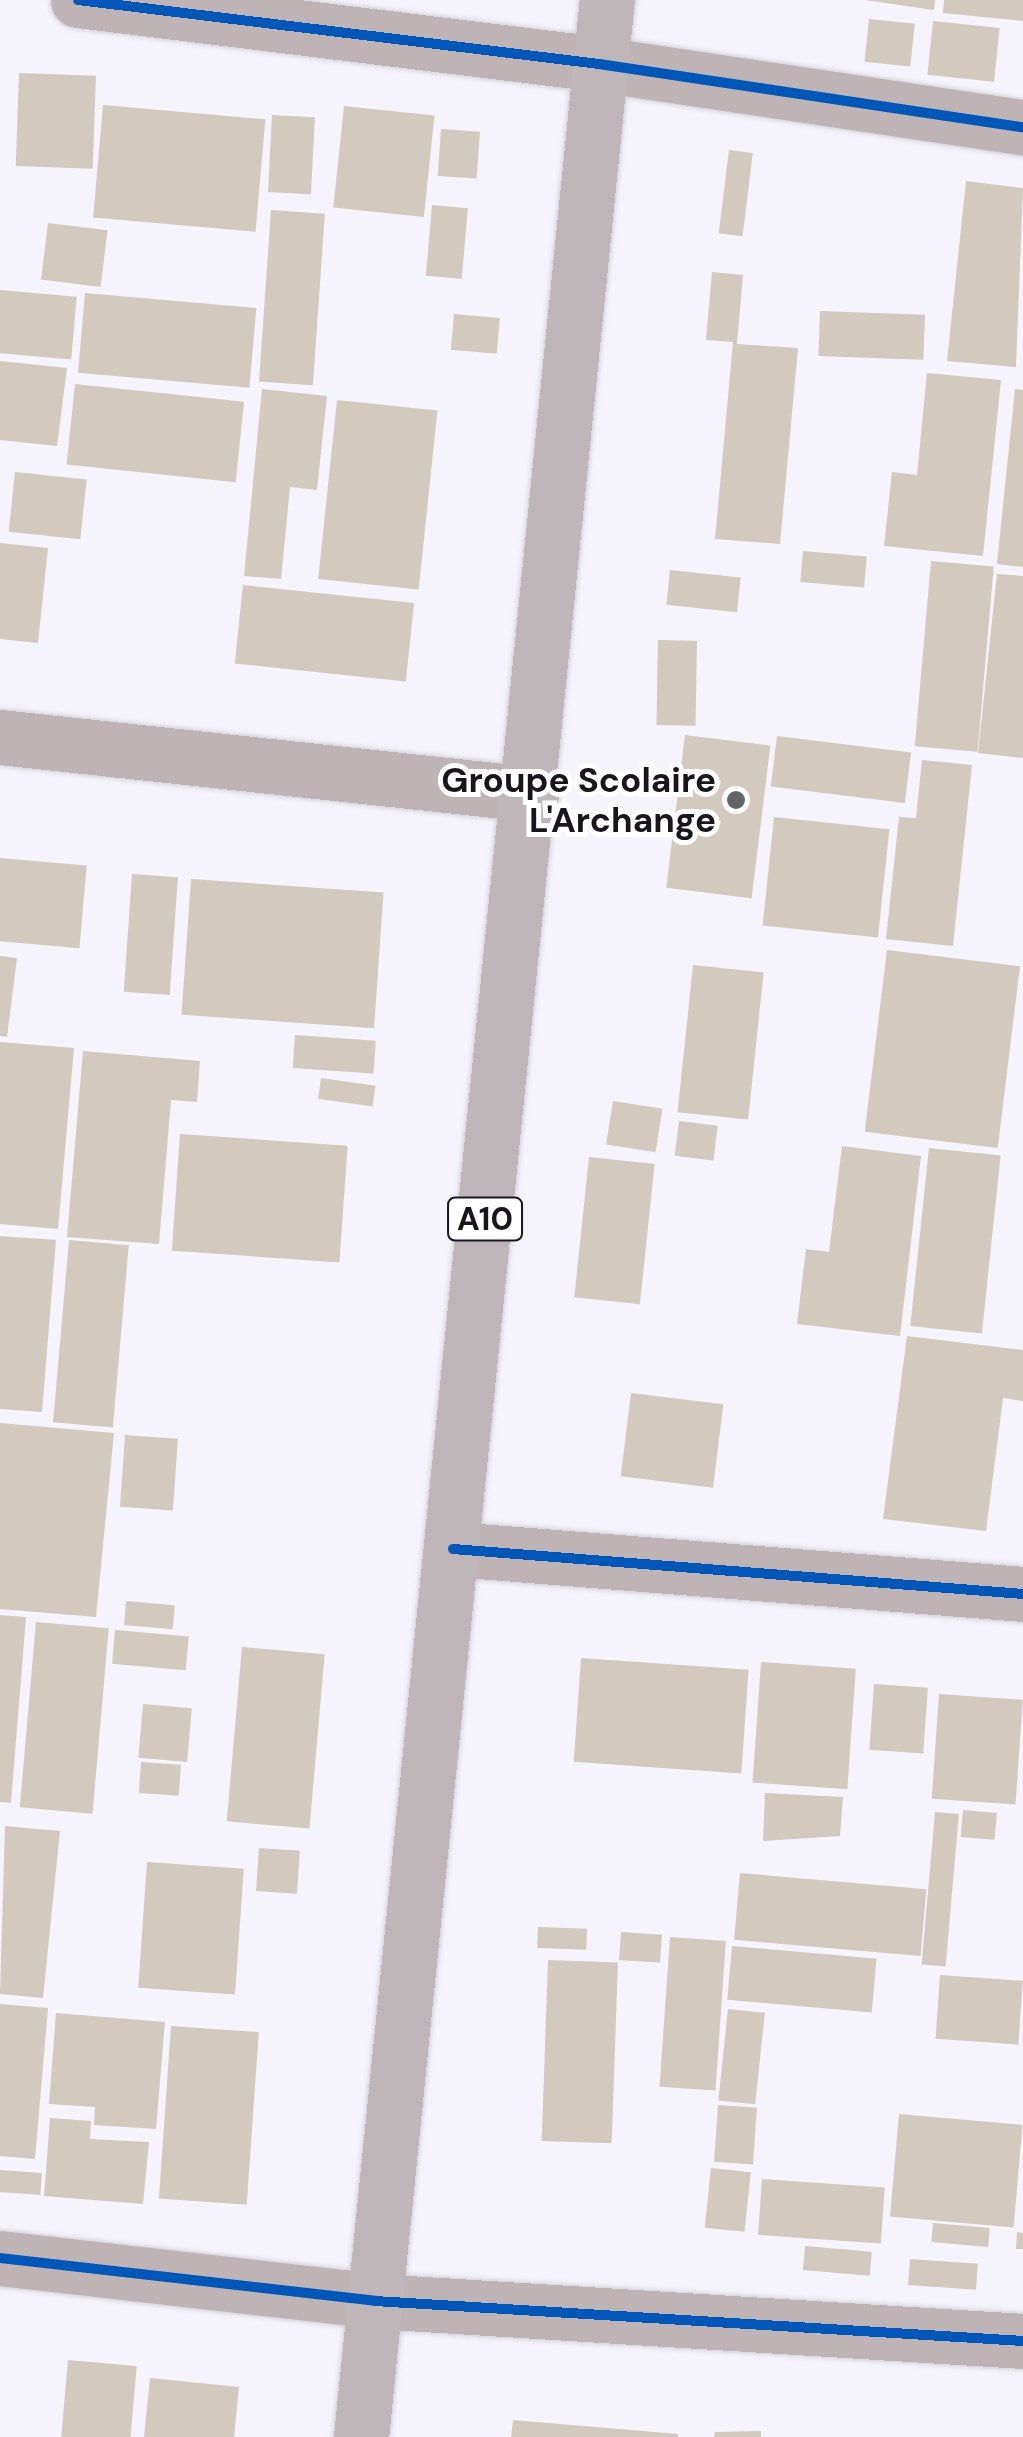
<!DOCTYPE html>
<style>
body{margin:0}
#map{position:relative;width:1023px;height:2437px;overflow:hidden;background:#f5f4fc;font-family:"DM Sans",sans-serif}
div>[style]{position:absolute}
.building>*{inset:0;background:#d2c9bf;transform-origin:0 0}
.roads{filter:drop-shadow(0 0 2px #d2d1d7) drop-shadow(0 0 2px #d2d1d7)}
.minor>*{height:55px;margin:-27.5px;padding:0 27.5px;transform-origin:27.5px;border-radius:27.5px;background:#beb3b5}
.major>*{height:55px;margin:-27.5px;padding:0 27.5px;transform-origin:27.5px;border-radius:27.5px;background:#bfb6ba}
.cycleway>*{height:10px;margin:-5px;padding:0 5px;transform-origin:5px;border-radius:5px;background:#0057b8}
.dots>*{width:28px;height:28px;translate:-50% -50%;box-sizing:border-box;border:5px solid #fff;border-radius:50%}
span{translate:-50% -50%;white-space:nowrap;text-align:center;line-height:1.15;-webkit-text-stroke:10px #fff;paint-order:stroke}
.shield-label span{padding:2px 8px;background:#fff;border:2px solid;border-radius:8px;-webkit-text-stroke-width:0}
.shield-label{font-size:32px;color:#18161c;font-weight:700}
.poi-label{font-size:35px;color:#18161c;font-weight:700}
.right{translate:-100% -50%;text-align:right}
</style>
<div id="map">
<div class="building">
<div style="clip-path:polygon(865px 0,935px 0,934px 10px)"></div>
<div style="clip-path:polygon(944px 0,1023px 0,1023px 21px,943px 13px)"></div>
<div style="left:869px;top:19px;width:46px;height:43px;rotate:6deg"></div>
<div style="left:933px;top:21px;width:67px;height:54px;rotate:6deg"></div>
<div style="left:19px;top:73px;width:77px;height:93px;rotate:2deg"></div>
<div style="left:103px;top:105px;width:163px;height:113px;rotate:5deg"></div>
<div style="left:344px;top:106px;width:91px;height:102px;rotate:6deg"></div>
<div style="left:272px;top:115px;width:43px;height:77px;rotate:3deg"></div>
<div style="left:441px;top:129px;width:39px;height:47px;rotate:4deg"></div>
<div style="left:729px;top:150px;width:24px;height:84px;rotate:7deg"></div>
<div style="clip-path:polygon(966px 181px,1023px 188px,1016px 367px,947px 361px)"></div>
<div style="left:432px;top:205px;width:36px;height:71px;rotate:5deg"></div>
<div style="left:271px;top:210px;width:54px;height:172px;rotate:4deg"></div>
<div style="left:48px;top:223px;width:60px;height:57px;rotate:7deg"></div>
<div style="clip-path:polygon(712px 272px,743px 275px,737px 344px,798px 348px,780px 544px,715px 539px,733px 342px,706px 340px)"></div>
<div style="left:0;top:290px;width:77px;height:63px;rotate:5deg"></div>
<div style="left:85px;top:293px;width:172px;height:80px;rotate:5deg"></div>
<div style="left:820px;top:311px;width:105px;height:45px;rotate:2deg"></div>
<div style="left:454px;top:314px;width:46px;height:36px;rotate:5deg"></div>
<div style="clip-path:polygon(0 361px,67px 368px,57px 446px,0 440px)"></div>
<div style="clip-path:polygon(927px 373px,1001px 380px,983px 556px,884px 546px,892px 472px,917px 475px)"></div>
<div style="left:75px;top:384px;width:170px;height:81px;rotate:6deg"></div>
<div style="clip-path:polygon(262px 389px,327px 396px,317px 490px,290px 487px,281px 579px,244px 576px)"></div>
<div style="clip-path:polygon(1015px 389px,1023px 390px,1023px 567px,997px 564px)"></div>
<div style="left:337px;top:400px;width:101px;height:180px;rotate:6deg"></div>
<div style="left:15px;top:472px;width:72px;height:60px;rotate:6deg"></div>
<div style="clip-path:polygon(0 543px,48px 548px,38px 643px,0 639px)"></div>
<div style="left:803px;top:551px;width:64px;height:31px;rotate:5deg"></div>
<div style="left:931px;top:561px;width:63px;height:186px;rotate:5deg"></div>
<div style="left:670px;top:570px;width:71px;height:35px;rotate:6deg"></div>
<div style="clip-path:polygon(997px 574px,1023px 576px,1023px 758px,978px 753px)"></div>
<div style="left:243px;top:585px;width:172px;height:79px;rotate:6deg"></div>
<div style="left:658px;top:640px;width:39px;height:85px;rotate:1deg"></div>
<div style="left:685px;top:735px;width:86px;height:154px;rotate:7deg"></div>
<div style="left:777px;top:736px;width:135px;height:51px;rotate:7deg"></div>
<div style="clip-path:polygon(922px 760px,972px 765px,953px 946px,886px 939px,899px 817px,916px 818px)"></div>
<div style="left:774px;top:817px;width:116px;height:109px;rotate:6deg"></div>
<div style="left:0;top:858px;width:87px;height:83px;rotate:5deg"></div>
<div style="left:132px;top:874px;width:46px;height:118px;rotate:4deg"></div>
<div style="left:191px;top:879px;width:193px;height:136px;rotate:4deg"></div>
<div style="left:887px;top:950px;width:134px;height:183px;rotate:7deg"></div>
<div style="clip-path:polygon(0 956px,17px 958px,7px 1037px,0 1036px)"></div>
<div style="left:693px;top:965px;width:71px;height:148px;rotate:6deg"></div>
<div style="left:295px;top:1035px;width:81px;height:33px;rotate:4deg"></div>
<div style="clip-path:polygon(0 1042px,74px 1048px,58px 1229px,0 1224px)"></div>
<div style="clip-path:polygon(83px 1051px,200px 1061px,197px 1102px,171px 1100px,159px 1244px,67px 1237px)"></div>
<div style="left:321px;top:1078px;width:55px;height:21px;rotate:8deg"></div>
<div style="left:613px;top:1101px;width:50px;height:44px;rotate:9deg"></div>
<div style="left:679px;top:1121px;width:39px;height:35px;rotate:7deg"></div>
<div style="left:180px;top:1134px;width:168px;height:117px;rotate:4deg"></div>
<div style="clip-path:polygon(842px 1146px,921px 1156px,900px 1336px,797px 1324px,806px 1249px,829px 1252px)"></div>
<div style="left:929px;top:1148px;width:72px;height:179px;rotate:6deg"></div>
<div style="left:589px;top:1157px;width:66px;height:141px;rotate:6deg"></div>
<div style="clip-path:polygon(0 1236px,56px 1240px,42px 1412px,0 1409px)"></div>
<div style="left:69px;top:1240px;width:60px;height:183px;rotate:5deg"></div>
<div style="clip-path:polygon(907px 1336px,1023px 1350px,1023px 1401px,1003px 1398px,986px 1531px,883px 1519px)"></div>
<div style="left:631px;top:1393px;width:93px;height:84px;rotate:7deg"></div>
<div style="clip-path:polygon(0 1423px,114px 1433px,96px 1617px,0 1609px)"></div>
<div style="left:125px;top:1435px;width:53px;height:72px;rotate:4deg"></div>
<div style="left:126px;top:1601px;width:49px;height:24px;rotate:5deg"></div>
<div style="clip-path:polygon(0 1615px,26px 1617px,11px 1803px,0 1802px)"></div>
<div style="left:36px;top:1622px;width:73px;height:186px;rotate:5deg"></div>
<div style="left:115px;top:1630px;width:74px;height:34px;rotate:5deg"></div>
<div style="left:242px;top:1647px;width:83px;height:175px;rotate:5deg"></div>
<div style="left:581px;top:1658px;width:168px;height:104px;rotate:4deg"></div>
<div style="left:761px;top:1662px;width:95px;height:121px;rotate:4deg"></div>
<div style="left:874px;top:1684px;width:54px;height:66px;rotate:4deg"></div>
<div style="left:939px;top:1694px;width:84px;height:105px;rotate:4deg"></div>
<div style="left:143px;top:1704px;width:49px;height:54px;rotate:5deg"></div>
<div style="left:141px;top:1762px;width:40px;height:31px;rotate:4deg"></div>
<div style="clip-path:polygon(765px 1793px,843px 1797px,840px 1836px,763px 1841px)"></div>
<div style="left:963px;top:1810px;width:34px;height:27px;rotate:5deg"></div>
<div style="left:935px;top:1812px;width:24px;height:153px;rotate:5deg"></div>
<div style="clip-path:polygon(5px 1826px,60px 1831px,43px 1998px,0 1994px)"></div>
<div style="left:259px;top:1848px;width:41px;height:43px;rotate:4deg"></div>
<div style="left:147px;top:1862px;width:97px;height:126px;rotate:4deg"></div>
<div style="left:740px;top:1873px;width:187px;height:67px;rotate:5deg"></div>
<div style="left:538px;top:1927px;width:49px;height:21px;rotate:2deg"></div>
<div style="left:621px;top:1932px;width:41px;height:28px;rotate:4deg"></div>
<div style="left:670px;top:1937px;width:56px;height:150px;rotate:4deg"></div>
<div style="left:732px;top:1946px;width:145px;height:54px;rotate:5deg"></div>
<div style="left:548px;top:1960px;width:70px;height:181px;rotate:2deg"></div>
<div style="left:940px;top:1975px;width:83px;height:64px;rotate:4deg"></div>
<div style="clip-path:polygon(0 2004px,48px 2008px,35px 2159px,0 2156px)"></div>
<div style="left:728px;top:2009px;width:37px;height:92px;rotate:6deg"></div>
<div style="clip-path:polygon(56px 2013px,165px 2022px,156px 2129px,94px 2125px,95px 2107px,49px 2104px)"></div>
<div style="left:171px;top:2026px;width:88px;height:173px;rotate:4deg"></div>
<div style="left:718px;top:2105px;width:39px;height:57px;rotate:4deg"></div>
<div style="left:899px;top:2114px;width:124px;height:103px;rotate:5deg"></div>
<div style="clip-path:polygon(50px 2118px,91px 2121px,90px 2139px,149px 2142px,143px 2204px,44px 2196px)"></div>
<div style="left:711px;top:2168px;width:40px;height:60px;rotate:6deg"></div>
<div style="left:0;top:2170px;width:42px;height:22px;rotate:4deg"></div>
<div style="left:762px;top:2179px;width:123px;height:56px;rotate:4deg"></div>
<div style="left:933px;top:2223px;width:57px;height:19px;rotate:5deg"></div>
<div style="clip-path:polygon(1017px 2232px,1023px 2233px,1023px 2249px,1016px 2249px)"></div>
<div style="left:805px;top:2246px;width:67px;height:24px;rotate:5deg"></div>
<div style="left:910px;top:2259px;width:68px;height:26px;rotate:4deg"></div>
<div style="left:68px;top:2360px;width:69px;height:77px;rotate:5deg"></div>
<div style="clip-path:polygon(150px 2378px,239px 2387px,234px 2437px,144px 2437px)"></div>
<div style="clip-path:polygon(513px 2420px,678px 2434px,678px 2437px,511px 2437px)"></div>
<div style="clip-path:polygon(761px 2431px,761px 2437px,714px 2437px,715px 2432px)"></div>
</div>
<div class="roads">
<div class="minor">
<div style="left:78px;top:0;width:525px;rotate:7deg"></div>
<div style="left:599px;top:64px;width:429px;rotate:8.5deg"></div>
<div style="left:0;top:737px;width:534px;rotate:6.13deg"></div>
<div style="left:453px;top:1549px;width:572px;rotate:4.51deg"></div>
<div style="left:0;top:2258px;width:377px;rotate:6.5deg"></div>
<div style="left:375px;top:2301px;width:649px;rotate:3.53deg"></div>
</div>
<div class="major">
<div style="left:361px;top:2437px;width:2449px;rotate:-84.24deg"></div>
</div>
</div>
<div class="cycleway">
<div style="left:78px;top:0;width:525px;rotate:7deg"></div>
<div style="left:599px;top:64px;width:429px;rotate:8.5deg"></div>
<div style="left:453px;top:1549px;width:572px;rotate:4.51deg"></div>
<div style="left:0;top:2258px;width:377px;rotate:6.5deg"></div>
<div style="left:375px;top:2301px;width:649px;rotate:3.53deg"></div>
</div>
<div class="dots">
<div style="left:736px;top:800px;background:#65646a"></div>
</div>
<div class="shield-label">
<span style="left:485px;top:1219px">A10</span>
</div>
<div class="poi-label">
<span class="right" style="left:716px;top:800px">Groupe Scolaire<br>L'Archange</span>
</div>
</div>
